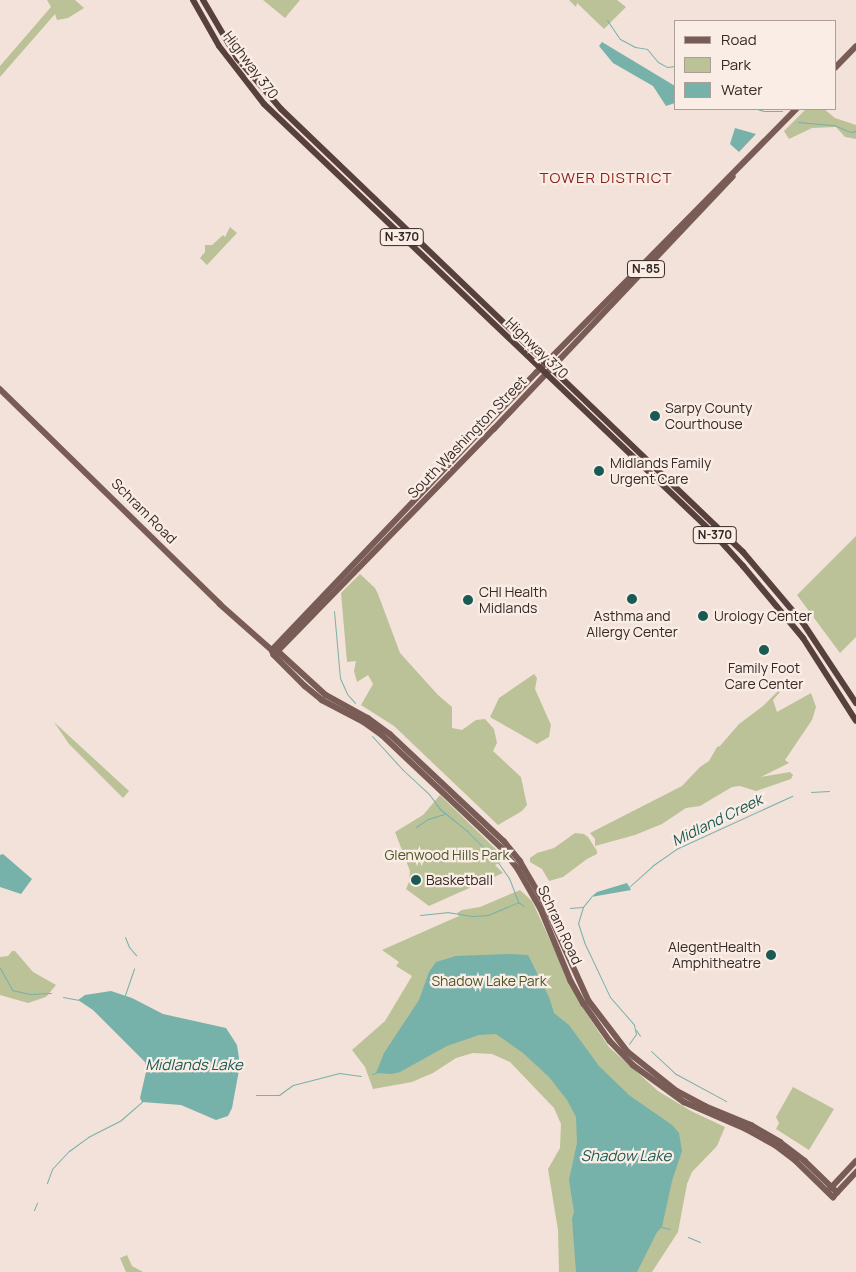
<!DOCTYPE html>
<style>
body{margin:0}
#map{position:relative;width:856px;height:1272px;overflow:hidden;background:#f3e2d9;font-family:Manrope,sans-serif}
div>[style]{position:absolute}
.green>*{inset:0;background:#bbc298}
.water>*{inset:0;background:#76b1aa}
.stream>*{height:1px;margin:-0.5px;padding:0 0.5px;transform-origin:0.5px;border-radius:0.5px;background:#76b1aa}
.major>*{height:5.5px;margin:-2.75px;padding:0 2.75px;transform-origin:2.75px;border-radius:2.75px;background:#795c56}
.highway>*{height:6px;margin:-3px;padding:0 3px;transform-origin:3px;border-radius:3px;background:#58413d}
.dots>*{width:14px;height:14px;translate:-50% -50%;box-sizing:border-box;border:2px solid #faede5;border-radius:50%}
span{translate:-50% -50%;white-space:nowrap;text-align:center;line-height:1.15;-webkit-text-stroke:4.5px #faede5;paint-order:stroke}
.shield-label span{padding:1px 4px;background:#faede5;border:1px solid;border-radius:4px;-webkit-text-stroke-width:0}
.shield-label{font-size:12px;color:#362926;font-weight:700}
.street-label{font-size:14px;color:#362926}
.poi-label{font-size:14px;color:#362926}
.left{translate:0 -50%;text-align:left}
.right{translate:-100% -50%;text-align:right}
.park-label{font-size:14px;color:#4d5628}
.neighbourhood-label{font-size:15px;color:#8a231a;letter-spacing:1px}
.water-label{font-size:15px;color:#195a54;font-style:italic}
.legend{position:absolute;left:674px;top:20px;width:162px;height:90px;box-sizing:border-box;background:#faede5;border:1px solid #ac9f99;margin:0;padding:6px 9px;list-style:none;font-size:15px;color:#362926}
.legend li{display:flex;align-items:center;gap:10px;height:25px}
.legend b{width:25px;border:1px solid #ac9f99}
</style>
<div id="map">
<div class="green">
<div style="clip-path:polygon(47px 0,75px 0,84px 8px,68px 18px,57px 20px,55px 14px,0 77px,0 66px,51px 7px)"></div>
<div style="clip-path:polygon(263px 0,300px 0,285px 18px)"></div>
<div style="clip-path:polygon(569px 0,617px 0,626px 7px,604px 29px,577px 3px,576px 7px)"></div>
<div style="clip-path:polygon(806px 109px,824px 109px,835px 118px,856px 125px,856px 139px,845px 137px,836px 127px,812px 128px,789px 139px,784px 131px)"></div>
<div style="clip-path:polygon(230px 227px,237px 233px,207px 265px,200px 258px,205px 252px,205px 245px,212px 245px,223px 235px,225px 237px)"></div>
<div style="clip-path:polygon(856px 536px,856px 637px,840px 653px,797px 595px)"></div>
<div style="clip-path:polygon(360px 574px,375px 588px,378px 594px,400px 653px,438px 695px,452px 707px,452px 728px,462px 730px,476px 720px,485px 719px,494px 729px,497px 743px,493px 751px,521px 777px,527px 805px,522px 811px,498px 825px,394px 726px,361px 705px,373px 684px,368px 675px,357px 682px,354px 671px,356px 661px,347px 662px,341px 593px)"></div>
<div style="clip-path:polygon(534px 674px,537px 678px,535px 689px,551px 725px,549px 737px,537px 744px,490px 717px,499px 698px)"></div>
<div style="clip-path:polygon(778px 691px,780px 692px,773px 700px,777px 712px,811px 693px,816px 707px,812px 720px,785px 760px,789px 763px,761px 777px,790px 772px,793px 775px,791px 779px,756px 791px,740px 786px,732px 787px,700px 806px,686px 808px,662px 824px,635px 835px,595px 846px,595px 839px,590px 833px,682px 786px,700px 767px,709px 761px,717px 747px,720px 746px,739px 724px,763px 706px)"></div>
<div style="clip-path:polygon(54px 722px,129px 791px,123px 798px,69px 744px)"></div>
<div style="clip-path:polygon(440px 795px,507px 860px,495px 865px,503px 873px,429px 906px,406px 889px,409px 882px,410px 871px,395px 832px,423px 815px)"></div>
<div style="clip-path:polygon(575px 833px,584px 834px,588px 837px,597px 851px,597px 854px,587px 859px,563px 877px,549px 881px,542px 869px,530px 862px,530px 858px,537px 853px,554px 848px)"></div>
<div style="clip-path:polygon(520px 890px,532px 901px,578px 1001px,609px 1047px,658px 1091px,691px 1111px,725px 1127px,717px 1146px,692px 1172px,687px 1184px,678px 1232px,652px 1272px,559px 1272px,558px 1230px,548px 1169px,560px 1148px,561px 1124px,554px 1108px,510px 1062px,492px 1054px,473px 1053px,456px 1058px,433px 1073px,412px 1082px,373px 1089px,365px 1067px,352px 1050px,385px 1021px,412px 976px,396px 966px,399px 962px,382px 950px,459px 916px,457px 913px,462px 910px,480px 907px)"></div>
<div style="clip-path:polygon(12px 951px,15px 951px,33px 972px,56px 985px,46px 997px,28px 1003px,0 995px,0 957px,8px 956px)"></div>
<div style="clip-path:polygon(793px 1087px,834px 1109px,809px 1150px,776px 1129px,779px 1123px,776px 1117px)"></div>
<div style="clip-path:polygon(127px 1255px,132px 1266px,143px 1272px,126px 1272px,120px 1258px)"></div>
</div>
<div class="water">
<div style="clip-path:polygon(602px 42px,675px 86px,675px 103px,666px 106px,653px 86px,613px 63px,599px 46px)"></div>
<div style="clip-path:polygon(735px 128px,756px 134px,739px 152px,730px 144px)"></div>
<div style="clip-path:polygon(3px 854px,32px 879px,21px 894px,0 887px,0 855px)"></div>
<div style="clip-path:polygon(627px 883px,631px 890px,591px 897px,597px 892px)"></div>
<div style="clip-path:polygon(508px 954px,528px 955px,549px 997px,554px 1013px,569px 1025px,599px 1066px,629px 1095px,672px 1125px,679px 1133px,682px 1151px,672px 1181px,662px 1227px,657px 1232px,637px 1272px,576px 1272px,572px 1219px,574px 1212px,569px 1180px,577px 1143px,576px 1117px,567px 1100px,549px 1077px,523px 1053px,496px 1034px,479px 1035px,447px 1046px,400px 1072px,392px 1074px,376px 1073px,384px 1053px,419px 1000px,429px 972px,436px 962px,456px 956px)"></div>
<div style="clip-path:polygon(111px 991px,132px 998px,163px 1014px,226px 1028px,237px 1045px,240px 1065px,232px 1108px,228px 1116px,216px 1120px,181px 1105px,142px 1102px,140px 1098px,146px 1072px,145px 1062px,93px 1010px,78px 1000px,85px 995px)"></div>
</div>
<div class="stream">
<div style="left:607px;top:20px;width:23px;rotate:56deg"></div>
<div style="left:620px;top:39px;width:17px;rotate:28deg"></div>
<div style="left:635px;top:47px;width:12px;rotate:9deg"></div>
<div style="left:647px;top:49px;width:17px;rotate:50deg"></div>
<div style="left:658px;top:62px;width:10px;rotate:29deg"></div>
<div style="left:667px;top:67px;width:8px;rotate:-7deg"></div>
<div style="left:757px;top:109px;width:7px;rotate:16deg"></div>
<div style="left:764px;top:111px;width:18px"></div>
<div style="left:798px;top:122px;width:36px;rotate:5deg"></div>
<div style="left:834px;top:125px;width:17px;rotate:24deg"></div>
<div style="left:850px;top:132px;width:6px;rotate:-9deg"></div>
<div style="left:334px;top:611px;width:67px;rotate:84.9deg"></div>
<div style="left:340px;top:678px;width:17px;rotate:66deg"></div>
<div style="left:347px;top:694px;width:12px;rotate:48deg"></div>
<div style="left:372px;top:736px;width:45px;rotate:47.7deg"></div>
<div style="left:402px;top:769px;width:37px;rotate:43deg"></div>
<div style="left:429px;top:794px;width:19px;rotate:54deg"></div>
<div style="left:440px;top:809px;width:36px;rotate:39deg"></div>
<div style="left:468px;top:832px;width:41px;rotate:45deg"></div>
<div style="left:497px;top:861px;width:21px;rotate:55deg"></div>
<div style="left:509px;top:878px;width:26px;rotate:69deg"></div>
<div style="left:518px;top:902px;width:7px;rotate:34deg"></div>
<div style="left:811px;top:792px;width:18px;rotate:-3deg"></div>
<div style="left:416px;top:827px;width:14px;rotate:-34deg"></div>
<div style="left:428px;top:819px;width:17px;rotate:-17deg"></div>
<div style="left:629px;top:887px;width:31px;rotate:-42deg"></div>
<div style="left:652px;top:866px;width:29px;rotate:-35deg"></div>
<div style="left:676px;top:849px;width:128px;rotate:-24.6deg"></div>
<div style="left:591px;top:897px;width:13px;rotate:129deg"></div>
<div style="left:583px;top:907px;width:17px;rotate:107deg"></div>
<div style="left:578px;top:923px;width:20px;rotate:72deg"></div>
<div style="left:584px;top:942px;width:61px;rotate:64.7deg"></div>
<div style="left:610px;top:997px;width:37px;rotate:49deg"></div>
<div style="left:634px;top:1025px;width:9px;rotate:77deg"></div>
<div style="left:636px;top:1034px;width:12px;rotate:125deg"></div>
<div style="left:570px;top:908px;width:12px;rotate:-5deg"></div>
<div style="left:420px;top:915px;width:27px;rotate:-6deg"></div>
<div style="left:447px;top:912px;width:25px;rotate:9deg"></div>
<div style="left:472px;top:916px;width:16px;rotate:-4deg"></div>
<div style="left:488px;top:915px;width:33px;rotate:-23deg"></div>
<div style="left:125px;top:937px;width:11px;rotate:68deg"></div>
<div style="left:129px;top:947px;width:11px;rotate:49deg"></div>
<div style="left:0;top:968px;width:25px;rotate:61deg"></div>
<div style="left:12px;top:990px;width:18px;rotate:13deg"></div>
<div style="left:30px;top:994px;width:21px;rotate:-3deg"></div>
<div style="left:125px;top:995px;width:28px;rotate:-71deg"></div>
<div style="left:63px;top:997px;width:15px;rotate:11deg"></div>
<div style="left:636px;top:1030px;width:7px;rotate:56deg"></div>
<div style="left:651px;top:1051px;width:34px;rotate:43deg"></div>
<div style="left:676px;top:1074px;width:57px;rotate:28.4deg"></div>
<div style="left:372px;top:1074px;width:4px;rotate:-14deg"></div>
<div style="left:256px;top:1095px;width:23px"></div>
<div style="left:279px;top:1095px;width:17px;rotate:-36deg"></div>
<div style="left:293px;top:1085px;width:48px;rotate:-14.6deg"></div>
<div style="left:339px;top:1073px;width:22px;rotate:8deg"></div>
<div style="left:47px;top:1183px;width:15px;rotate:-70deg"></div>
<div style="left:52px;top:1169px;width:25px;rotate:-47deg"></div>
<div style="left:69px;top:1151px;width:24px;rotate:-36deg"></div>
<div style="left:88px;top:1137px;width:37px;rotate:-27deg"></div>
<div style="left:121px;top:1120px;width:28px;rotate:-41deg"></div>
<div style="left:34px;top:1210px;width:8px;rotate:-67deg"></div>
<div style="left:662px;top:1227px;width:8px;rotate:14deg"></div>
<div style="left:688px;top:1237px;width:13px;rotate:23deg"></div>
</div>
<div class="major">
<div style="left:835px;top:68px;width:30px;rotate:-46deg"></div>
<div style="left:0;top:389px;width:308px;rotate:44.3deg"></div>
<div style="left:220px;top:604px;width:69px;rotate:41.5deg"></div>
<div style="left:272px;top:650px;width:5px;rotate:68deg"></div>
<div style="left:274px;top:655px;width:44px;rotate:45deg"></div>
<div style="left:305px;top:686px;width:22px;rotate:39deg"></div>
<div style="left:322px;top:700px;width:47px;rotate:27.6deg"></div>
<div style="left:364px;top:722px;width:22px;rotate:36deg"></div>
<div style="left:382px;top:735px;width:163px;rotate:43.3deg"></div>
<div style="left:501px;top:847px;width:28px;rotate:52deg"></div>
<div style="left:518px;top:869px;width:46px;rotate:60.1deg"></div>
<div style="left:541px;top:909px;width:78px;rotate:67.4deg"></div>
<div style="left:571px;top:981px;width:26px;rotate:61deg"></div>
<div style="left:584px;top:1004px;width:45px;rotate:54.9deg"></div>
<div style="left:610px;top:1041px;width:33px;rotate:46deg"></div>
<div style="left:633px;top:1065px;width:63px;rotate:36deg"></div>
<div style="left:684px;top:1102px;width:68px;rotate:23.5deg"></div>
<div style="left:746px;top:1129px;width:33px;rotate:29deg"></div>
<div style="left:775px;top:1145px;width:26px;rotate:37deg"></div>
<div style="left:796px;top:1161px;width:52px;rotate:44.2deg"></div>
<div style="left:833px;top:1197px;width:34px;rotate:-47deg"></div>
<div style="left:272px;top:650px;width:6px;rotate:9deg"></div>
<div style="left:278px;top:651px;width:65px;rotate:42.5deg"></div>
<div style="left:326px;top:695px;width:48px;rotate:28.7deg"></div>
<div style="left:368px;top:718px;width:27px;rotate:36deg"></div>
<div style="left:390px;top:734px;width:156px;rotate:43.2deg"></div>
<div style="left:504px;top:841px;width:26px;rotate:51deg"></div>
<div style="left:520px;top:861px;width:48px;rotate:59.7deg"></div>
<div style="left:544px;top:902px;width:109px;rotate:65.6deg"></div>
<div style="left:589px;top:1001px;width:64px;rotate:52.6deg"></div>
<div style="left:628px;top:1052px;width:63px;rotate:38.5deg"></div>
<div style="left:677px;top:1091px;width:32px;rotate:28deg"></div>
<div style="left:705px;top:1106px;width:50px;rotate:22.4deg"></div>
<div style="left:751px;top:1125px;width:34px;rotate:30deg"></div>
<div style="left:780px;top:1142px;width:31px;rotate:37deg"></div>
<div style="left:805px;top:1161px;width:45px;rotate:44.1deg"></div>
<div style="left:272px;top:650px;width:383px;rotate:-46.4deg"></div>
<div style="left:536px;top:373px;width:371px;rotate:-45.4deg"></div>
<div style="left:275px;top:654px;width:314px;rotate:-45.8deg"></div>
<div style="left:494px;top:429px;width:347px;rotate:-46.6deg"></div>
<div style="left:830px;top:1189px;width:38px;rotate:-47deg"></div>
</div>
<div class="highway">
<div style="left:193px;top:0;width:53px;rotate:60.5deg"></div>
<div style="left:219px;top:46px;width:73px;rotate:52.2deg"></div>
<div style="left:264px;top:104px;width:624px;rotate:43.7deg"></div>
<div style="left:715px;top:535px;width:42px;rotate:47.9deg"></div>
<div style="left:743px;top:566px;width:94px;rotate:50.2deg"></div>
<div style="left:803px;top:638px;width:98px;rotate:57.4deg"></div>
<div style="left:203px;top:0;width:67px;rotate:59.6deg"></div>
<div style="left:237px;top:58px;width:67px;rotate:49.2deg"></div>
<div style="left:281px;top:109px;width:640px;rotate:43.8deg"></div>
<div style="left:743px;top:552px;width:93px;rotate:49.8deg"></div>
<div style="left:803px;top:623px;width:96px;rotate:56.5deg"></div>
</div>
<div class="dots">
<div style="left:655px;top:416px;background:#195a54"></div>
<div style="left:599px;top:471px;background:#195a54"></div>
<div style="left:632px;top:599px;background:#195a54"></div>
<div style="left:468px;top:600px;background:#195a54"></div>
<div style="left:703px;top:616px;background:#195a54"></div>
<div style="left:764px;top:650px;background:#195a54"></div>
<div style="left:416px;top:880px;background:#195a54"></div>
<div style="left:771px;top:955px;background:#195a54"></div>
</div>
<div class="shield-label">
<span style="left:402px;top:237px">N-370</span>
<span style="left:646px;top:269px">N-85</span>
<span style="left:715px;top:535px">N-370</span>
</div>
<div class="street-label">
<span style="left:251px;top:65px;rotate:53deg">Highway 370</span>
<span style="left:537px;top:348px;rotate:44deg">Highway 370</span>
<span style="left:467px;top:437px;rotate:-46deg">South Washington Street</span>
<span style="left:144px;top:511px;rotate:45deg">Schram Road</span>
<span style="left:560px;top:925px;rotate:65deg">Schram Road</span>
</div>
<div class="poi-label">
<span class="left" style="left:665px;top:416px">Sarpy County<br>Courthouse</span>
<span class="left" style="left:610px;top:471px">Midlands Family<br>Urgent Care</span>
<span class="left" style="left:479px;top:600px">CHI Health<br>Midlands</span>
<span style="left:632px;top:624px">Asthma and<br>Allergy Center</span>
<span class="left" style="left:714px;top:616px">Urology Center</span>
<span style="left:764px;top:676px">Family Foot<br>Care Center</span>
<span class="left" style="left:426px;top:880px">Basketball</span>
<span class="right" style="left:761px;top:955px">AlegentHealth<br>Amphitheatre</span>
</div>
<div class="park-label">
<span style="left:447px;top:855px">Glenwood Hills Park</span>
<span style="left:489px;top:981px">Shadow Lake Park</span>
</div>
<div class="neighbourhood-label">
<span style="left:606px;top:178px">TOWER DISTRICT</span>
</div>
<div class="water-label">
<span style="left:717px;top:820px;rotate:-26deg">Midland Creek</span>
<span style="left:194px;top:1065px">Midlands Lake</span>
<span style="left:626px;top:1156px">Shadow Lake</span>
</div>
<ul class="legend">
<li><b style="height:6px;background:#795c56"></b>Road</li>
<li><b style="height:14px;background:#bbc298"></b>Park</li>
<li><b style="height:14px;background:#76b1aa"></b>Water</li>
</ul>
</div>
